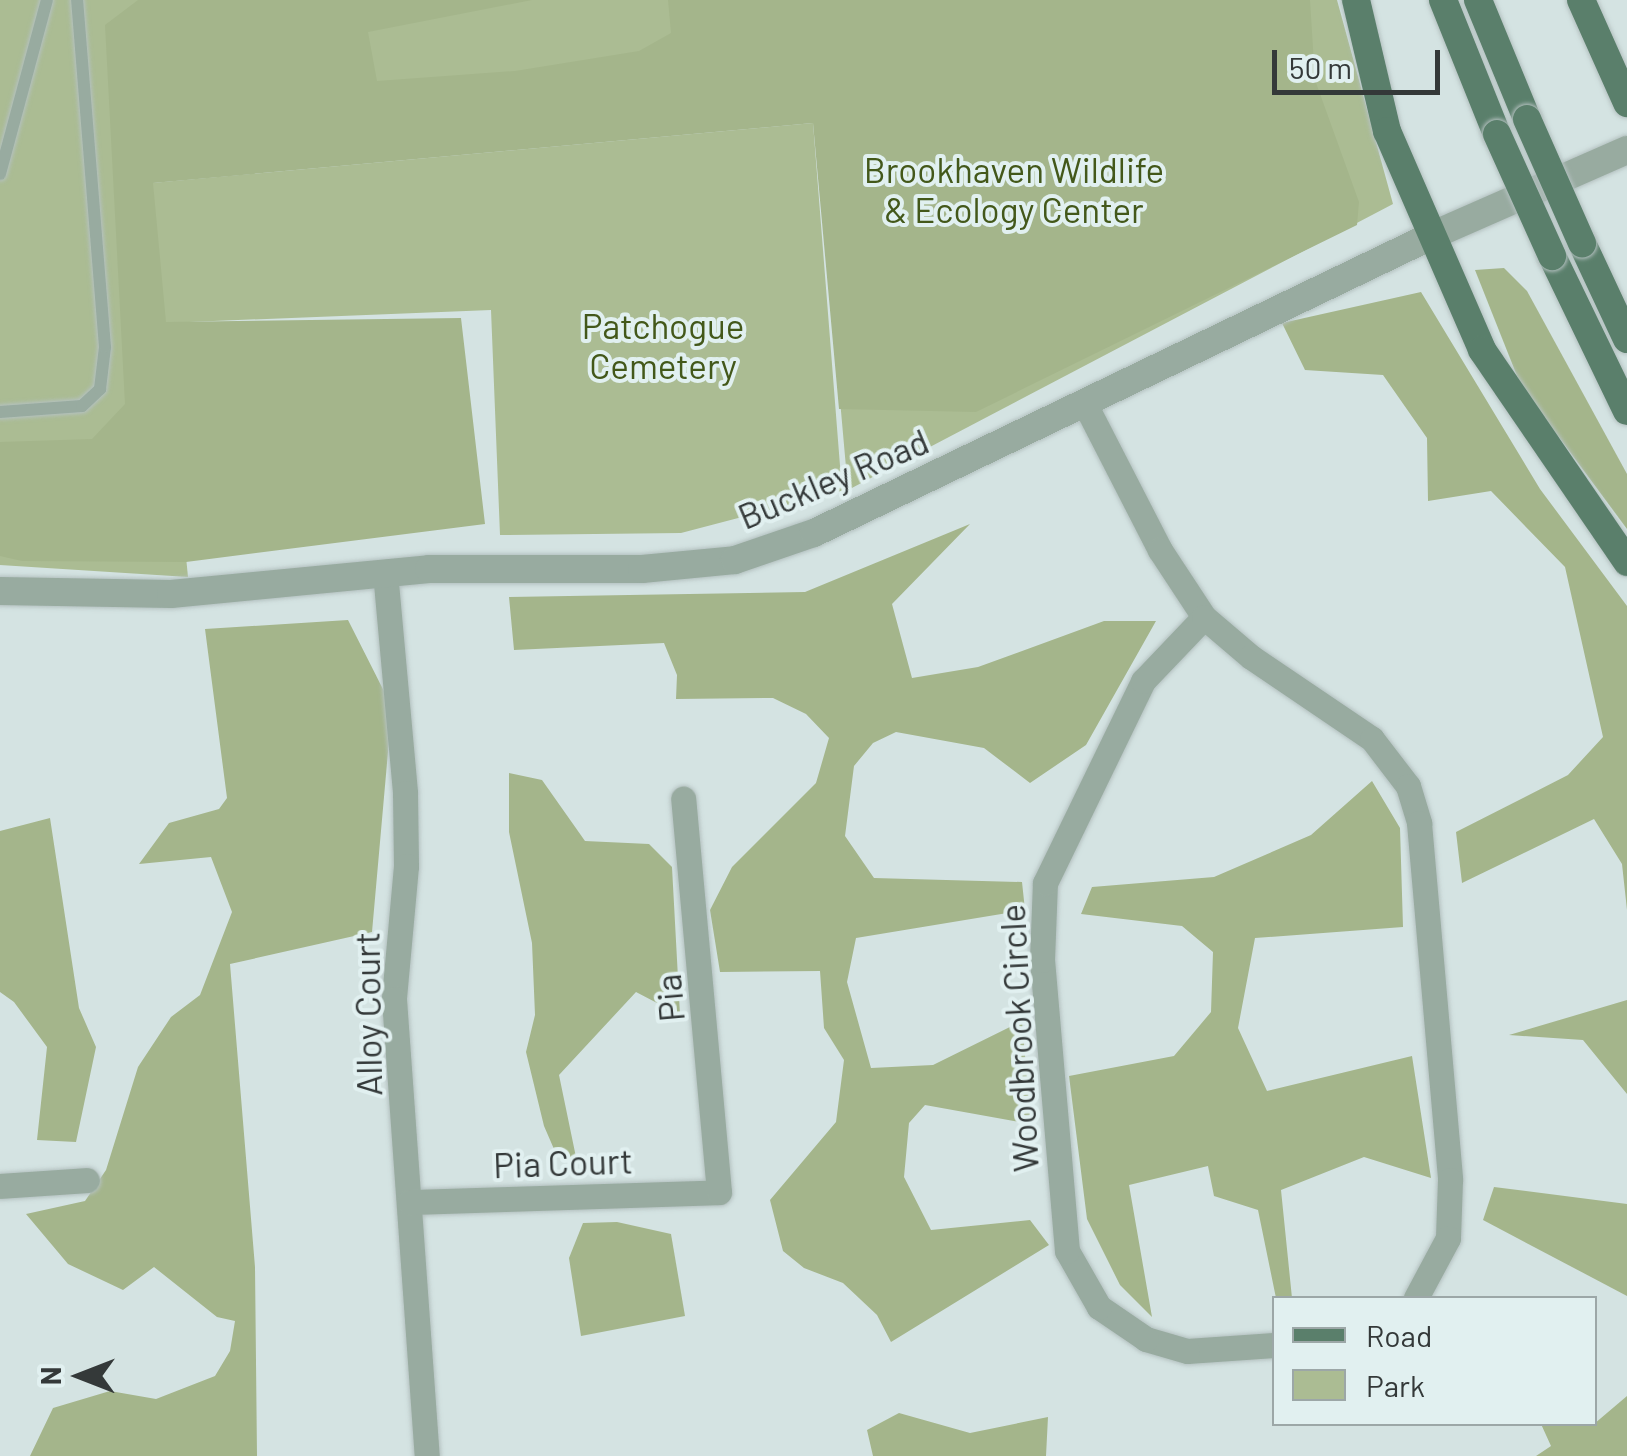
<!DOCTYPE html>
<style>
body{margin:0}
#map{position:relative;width:1627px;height:1456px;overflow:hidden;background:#d4e3e2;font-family:Barlow,sans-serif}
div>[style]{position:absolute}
.green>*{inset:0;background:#abbc93}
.forest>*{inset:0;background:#a4b58b}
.roads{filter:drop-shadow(0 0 2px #b4c1c0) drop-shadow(0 0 2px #b4c1c0)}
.service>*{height:12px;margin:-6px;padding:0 6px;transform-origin:6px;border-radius:6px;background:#98aba0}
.minor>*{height:25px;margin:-12.5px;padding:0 12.5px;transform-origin:12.5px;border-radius:12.5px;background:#98aba0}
.tertiary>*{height:28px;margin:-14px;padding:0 14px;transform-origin:14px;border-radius:14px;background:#98aba0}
.primary>*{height:28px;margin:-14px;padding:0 14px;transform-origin:14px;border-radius:14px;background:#5a7f6b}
.bridges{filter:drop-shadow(0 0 2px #b4c1c0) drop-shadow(0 0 2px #b4c1c0)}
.primary-bridge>*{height:28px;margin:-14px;padding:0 14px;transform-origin:14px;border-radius:14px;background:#5a7f6b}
span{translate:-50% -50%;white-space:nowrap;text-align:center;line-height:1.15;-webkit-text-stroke:8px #e1f0f0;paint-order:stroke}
.park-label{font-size:35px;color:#43581a}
.street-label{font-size:35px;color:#343939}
.legend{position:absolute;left:1272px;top:1296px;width:325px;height:130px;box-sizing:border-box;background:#e1f0f0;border:2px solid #9ca7a7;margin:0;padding:12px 18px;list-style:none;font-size:30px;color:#343939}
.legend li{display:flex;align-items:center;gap:20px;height:50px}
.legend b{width:50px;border:2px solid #9ca7a7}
.north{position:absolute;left:30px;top:1326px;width:100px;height:100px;-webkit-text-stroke:8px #e1f0f0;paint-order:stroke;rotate:270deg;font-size:28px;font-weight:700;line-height:40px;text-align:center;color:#343939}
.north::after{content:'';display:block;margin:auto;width:35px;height:45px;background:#343939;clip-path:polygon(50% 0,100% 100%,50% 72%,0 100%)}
.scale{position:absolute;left:1272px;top:50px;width:168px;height:45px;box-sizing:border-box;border:5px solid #343939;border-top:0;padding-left:12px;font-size:30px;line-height:35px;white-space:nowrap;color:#343939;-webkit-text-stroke:8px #e1f0f0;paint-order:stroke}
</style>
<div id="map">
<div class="green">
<div style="clip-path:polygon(0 0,1337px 0,1393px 204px,848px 490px,815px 118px,149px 179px,188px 577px,0 565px)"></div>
<div style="clip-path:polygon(813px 123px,842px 491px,681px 533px,500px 535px,491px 310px,165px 323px,152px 183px)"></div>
</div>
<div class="forest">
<div style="clip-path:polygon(138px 0,532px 0,368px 32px,377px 81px,515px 71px,639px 51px,671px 33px,668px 0,1310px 0,1315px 80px,1359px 202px,1357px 225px,976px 412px,839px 409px,813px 123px,153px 183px,166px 322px,461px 318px,485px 524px,186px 562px,22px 561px,0 556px,0 442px,92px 439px,125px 404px,105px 25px)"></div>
<div style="clip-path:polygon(1504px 268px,1527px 291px,1627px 474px,1627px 529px,1521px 386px,1475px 270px)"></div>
<div style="clip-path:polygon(1421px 292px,1540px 489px,1627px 606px,1627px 910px,1622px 864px,1594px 819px,1462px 883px,1456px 832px,1568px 775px,1603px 737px,1565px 567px,1491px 491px,1428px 501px,1427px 438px,1383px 375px,1305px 370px,1282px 323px)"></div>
<div style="clip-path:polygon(970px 524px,892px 604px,912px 678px,978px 667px,1104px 621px,1156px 621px,1086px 745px,1030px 783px,984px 748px,896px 732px,873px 743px,854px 766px,845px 836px,874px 878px,1022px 882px,1025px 910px,856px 938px,847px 982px,871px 1068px,933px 1065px,1022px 1021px,1031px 1124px,925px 1105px,909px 1123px,904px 1177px,931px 1230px,1030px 1220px,1049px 1245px,891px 1342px,877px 1315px,843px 1283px,804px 1268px,783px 1251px,770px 1200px,836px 1122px,844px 1060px,824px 1028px,820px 971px,720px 972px,710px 910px,732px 867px,816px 783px,829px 738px,806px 714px,773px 698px,676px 699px,677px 675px,664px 643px,514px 650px,509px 597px,805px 592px)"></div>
<div style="clip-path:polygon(348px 620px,392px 707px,372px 932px,230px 964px,255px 1267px,257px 1456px,30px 1456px,53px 1408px,110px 1391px,156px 1399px,215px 1376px,230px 1351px,235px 1321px,217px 1317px,154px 1267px,123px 1290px,68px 1264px,26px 1214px,85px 1201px,106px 1170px,138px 1067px,171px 1017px,200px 995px,232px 912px,211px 857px,139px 864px,169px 823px,219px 809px,227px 798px,205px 629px)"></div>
<div style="clip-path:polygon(509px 773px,542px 780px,585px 841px,649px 844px,672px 867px,680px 1015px,636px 992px,559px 1075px,577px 1162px,557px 1156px,544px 1126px,526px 1052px,535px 1015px,532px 943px,509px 832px)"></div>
<div style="clip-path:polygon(1372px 781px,1400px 828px,1403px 927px,1255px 938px,1238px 1028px,1267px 1091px,1412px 1056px,1431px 1178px,1364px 1157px,1281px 1190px,1292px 1298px,1276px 1298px,1258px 1210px,1214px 1196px,1208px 1166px,1129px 1185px,1152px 1317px,1120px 1285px,1087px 1219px,1069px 1076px,1174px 1056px,1211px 1012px,1213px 952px,1182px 926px,1081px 914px,1092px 887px,1214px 877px,1311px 835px)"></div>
<div style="clip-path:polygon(50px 818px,79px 1008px,96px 1047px,76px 1142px,37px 1140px,47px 1047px,14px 1002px,0 992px,0 831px)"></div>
<div style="clip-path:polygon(1627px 1000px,1627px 1094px,1583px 1040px,1509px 1035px)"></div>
<div style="clip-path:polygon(1494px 1187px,1627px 1204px,1627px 1296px,1483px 1220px)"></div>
<div style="clip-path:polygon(617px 1222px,671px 1234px,685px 1316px,581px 1336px,569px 1258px,583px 1223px)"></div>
<div style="clip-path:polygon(1627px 1396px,1627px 1456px,1536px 1456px,1551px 1446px,1541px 1424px,1594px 1424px)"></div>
<div style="clip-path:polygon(899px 1413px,970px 1433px,1048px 1417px,1046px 1456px,873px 1456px,867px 1430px)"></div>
</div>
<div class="roads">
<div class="service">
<div style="left:0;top:174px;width:180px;rotate:-74.9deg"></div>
<div style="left:0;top:412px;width:82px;rotate:-4.2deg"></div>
<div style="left:82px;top:406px;width:25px;rotate:-43deg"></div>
<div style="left:100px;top:389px;width:42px;rotate:-83.2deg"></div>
<div style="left:105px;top:347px;width:348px;rotate:-94.6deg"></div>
</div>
<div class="minor">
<div style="left:1086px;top:406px;width:162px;rotate:62.8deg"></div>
<div style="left:1160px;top:550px;width:80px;rotate:56.7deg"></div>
<div style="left:385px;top:572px;width:222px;rotate:84.8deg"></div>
<div style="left:405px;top:793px;width:73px;rotate:89.2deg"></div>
<div style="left:406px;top:866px;width:134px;rotate:95.2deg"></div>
<div style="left:394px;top:999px;width:458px;rotate:85.9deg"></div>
<div style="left:0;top:1186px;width:87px;rotate:-3.9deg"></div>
<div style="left:409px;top:1202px;width:310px;rotate:-1.8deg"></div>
<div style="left:719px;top:1192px;width:395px;rotate:-95.2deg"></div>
<div style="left:1274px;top:1345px;width:87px;rotate:176.1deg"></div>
<div style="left:1187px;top:1351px;width:43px;rotate:-163.7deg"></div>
<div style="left:1146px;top:1339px;width:57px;rotate:-145.8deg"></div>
<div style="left:1099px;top:1307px;width:64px;rotate:-119.7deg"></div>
<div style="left:1067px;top:1251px;width:292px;rotate:-94.9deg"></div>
<div style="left:1042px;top:960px;width:77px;rotate:-87.8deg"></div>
<div style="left:1045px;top:883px;width:225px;rotate:-64.1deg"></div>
<div style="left:1143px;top:681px;width:88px;rotate:-46.4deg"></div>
<div style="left:1204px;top:617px;width:62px;rotate:40.4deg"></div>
<div style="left:1251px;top:657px;width:146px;rotate:34.1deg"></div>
<div style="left:1372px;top:739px;width:59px;rotate:52.5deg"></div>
<div style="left:1408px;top:786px;width:39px;rotate:73deg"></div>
<div style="left:1419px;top:823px;width:358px;rotate:85deg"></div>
<div style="left:1450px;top:1180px;width:58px;rotate:92deg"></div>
<div style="left:1448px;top:1238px;width:68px;rotate:118.1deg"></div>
</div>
<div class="tertiary">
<div style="left:0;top:591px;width:171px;rotate:1deg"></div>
<div style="left:171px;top:594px;width:259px;rotate:-5.5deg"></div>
<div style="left:429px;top:569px;width:213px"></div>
<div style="left:642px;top:569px;width:93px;rotate:-5.5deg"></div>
<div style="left:735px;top:560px;width:83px;rotate:-18.9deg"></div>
<div style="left:814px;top:533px;width:685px;rotate:-25.7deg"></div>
<div style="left:1431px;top:236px;width:214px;rotate:-23.7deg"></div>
</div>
<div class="primary">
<div style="left:1356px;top:0;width:135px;rotate:76.7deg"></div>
<div style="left:1387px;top:131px;width:239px;rotate:66.5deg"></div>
<div style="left:1482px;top:350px;width:257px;rotate:55.6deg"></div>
<div style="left:1443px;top:0;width:144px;rotate:68.1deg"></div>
<div style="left:1478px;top:0;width:129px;rotate:67.6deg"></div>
<div style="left:1581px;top:0;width:113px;rotate:65.9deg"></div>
<div style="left:1582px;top:243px;width:106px;rotate:64.9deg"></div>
<div style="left:1552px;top:256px;width:172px;rotate:64.2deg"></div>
</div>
</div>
<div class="bridges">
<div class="primary-bridge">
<div style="left:1527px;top:119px;width:136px;rotate:66.1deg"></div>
<div style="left:1497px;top:134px;width:134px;rotate:65.7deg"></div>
</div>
</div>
<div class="park-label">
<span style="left:1014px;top:189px">Brookhaven Wildlife<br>&amp; Ecology Center</span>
<span style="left:663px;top:345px">Patchogue<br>Cemetery</span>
</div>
<div class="street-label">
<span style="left:833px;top:478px;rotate:-23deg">Buckley Road</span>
<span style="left:669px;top:998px;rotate:-95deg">Pia</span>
<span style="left:367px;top:1014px;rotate:-91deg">Alloy Court</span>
<span style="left:1018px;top:1038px;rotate:-93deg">Woodbrook Circle</span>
<span style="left:563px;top:1162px;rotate:-2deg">Pia Court</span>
</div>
<ul class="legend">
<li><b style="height:12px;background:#5a7f6b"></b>Road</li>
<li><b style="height:28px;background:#abbc93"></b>Park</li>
</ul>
<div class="north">N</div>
<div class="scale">50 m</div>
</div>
